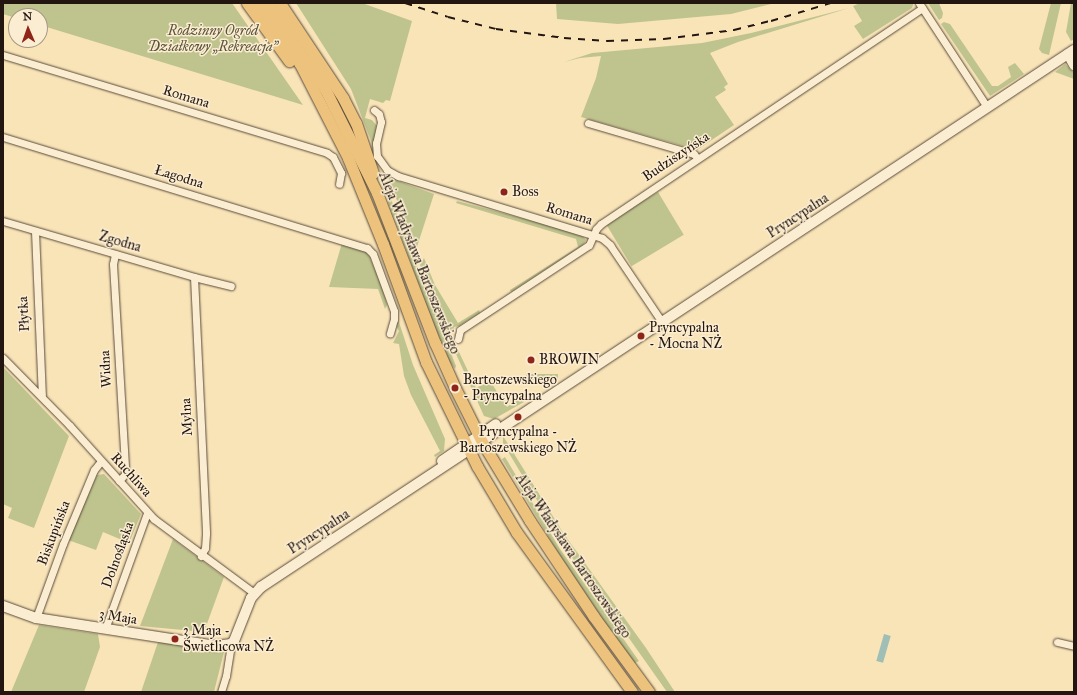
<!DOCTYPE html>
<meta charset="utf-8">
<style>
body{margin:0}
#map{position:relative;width:1077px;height:695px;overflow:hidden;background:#f9e4b8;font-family:"IM FELL Great Primer",serif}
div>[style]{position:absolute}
.green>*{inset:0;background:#bfc48e;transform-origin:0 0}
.water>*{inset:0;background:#9fbeb5;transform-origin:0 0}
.roads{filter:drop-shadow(0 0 1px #584a3a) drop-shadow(0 0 1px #584a3a)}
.street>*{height:7px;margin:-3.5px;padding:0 3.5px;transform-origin:3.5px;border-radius:3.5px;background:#fbedd1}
.secondary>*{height:10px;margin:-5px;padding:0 5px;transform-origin:5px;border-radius:5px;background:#fbedd1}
.primary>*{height:11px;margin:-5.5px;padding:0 5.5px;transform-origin:5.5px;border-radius:5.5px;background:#ecc27c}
.rail>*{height:2px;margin-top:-1px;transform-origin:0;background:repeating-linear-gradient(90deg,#231610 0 7px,transparent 0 14px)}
.dots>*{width:11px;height:11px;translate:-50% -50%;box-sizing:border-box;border:2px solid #fbedd1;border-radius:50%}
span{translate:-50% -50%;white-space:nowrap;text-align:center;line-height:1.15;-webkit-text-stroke:3px #fbedd1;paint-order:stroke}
.park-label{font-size:14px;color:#5a533c;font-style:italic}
.street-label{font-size:14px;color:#231610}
.poi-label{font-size:14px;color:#231610}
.left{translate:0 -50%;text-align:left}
.frame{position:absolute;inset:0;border:4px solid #231610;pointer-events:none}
.north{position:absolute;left:8px;top:8px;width:40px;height:40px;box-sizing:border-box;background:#fbedd1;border:1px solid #a59784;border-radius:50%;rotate:358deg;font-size:11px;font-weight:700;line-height:16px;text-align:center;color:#231610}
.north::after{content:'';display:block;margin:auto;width:14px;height:18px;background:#8f2418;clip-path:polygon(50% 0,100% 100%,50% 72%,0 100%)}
</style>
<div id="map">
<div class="green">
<div style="clip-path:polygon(3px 3px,232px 3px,303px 105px,40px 25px,40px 16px,16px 16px,16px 18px,3px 14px)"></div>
<div style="clip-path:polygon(296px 3px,362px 3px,412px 21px,390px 101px,386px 100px,383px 103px,370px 99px,365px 118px,372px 120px,377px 126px,373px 146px,351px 89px)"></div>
<div style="clip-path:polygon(556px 3px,775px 3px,731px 14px,618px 24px,557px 19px)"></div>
<div style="clip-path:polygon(860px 3px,913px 3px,913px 5px,912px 8px,863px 39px,854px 26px,862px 21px,853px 6px)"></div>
<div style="clip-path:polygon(928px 3px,939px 3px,943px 13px,942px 18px,939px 20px)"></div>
<div style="clip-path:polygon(1051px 3px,1061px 3px,1049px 55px,1042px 53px,1039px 49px)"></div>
<div style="clip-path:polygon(1071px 3px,1074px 3px,1074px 39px,1071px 41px,1066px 32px)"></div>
<div style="clip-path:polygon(849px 8px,738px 42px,710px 53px,728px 84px,724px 87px,726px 90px,715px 97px,734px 125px,697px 150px,581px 117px,596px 78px,601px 56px,580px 58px,564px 62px,592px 53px,702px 43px,751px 33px)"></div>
<div style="clip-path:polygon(944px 22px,950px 24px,992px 86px,998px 86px,1011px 77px,1008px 67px,1015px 63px,1024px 74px,990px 96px,941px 24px)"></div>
<div style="clip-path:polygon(1065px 64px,1074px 73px,1074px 79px,1055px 72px)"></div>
<div style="clip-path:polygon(375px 167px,384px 181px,456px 366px,455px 369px,450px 362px,433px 322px)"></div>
<div style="clip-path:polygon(387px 175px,398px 181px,434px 194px,416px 250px)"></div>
<div style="left:658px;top:192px;width:50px;height:61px;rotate:59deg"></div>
<div style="clip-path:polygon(457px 201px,581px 234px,586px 240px,583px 245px,511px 292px,510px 290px,578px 247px,576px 239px,456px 203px)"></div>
<div style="clip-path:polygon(342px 243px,368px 253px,383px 289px,387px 305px,385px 309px,378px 289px,329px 287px)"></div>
<div style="clip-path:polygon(424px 258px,435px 285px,458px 323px,479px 310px,480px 313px,459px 326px,454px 327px,454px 331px,450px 333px,476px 388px,490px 381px,507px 407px,522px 396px,524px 402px,494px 419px,484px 416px,447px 334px,420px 265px)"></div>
<div style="clip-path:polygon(397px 316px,413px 365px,445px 439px,444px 451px,435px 457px,434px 455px,440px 451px,411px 395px,404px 376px,399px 344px,393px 343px,399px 331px,396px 326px)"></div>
<div style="clip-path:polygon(3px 367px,69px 436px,34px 528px,8px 518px,12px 508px,3px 504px)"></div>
<div style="left:558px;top:374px;width:6px;height:32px;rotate:90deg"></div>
<div style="clip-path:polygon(503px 436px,564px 534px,646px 648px,675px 692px,667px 692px,566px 549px,503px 443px)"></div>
<div style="clip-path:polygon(505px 457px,560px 549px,639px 661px,635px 663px,601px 617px,554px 546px,502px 459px)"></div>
<div style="clip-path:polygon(104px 474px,141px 514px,129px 543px,103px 532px,96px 550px,68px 540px,97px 475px)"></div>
<div style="clip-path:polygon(173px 539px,224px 577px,204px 632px,140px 626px)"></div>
<div style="clip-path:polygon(39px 625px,98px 634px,100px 647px,84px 692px,11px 692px)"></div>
<div style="clip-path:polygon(158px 642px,224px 652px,214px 692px,141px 692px)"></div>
</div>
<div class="water">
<div style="left:884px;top:634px;width:7px;height:28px;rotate:16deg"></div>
</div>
<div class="roads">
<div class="street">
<div style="left:919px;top:3px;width:124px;rotate:56.8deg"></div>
<div style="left:3px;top:55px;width:338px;rotate:16.8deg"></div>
<div style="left:327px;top:153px;width:7px;rotate:34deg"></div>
<div style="left:333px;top:157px;width:18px;rotate:63deg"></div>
<div style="left:341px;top:173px;width:11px;rotate:100deg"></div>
<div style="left:374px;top:110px;width:6px;rotate:39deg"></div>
<div style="left:379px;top:114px;width:8px;rotate:76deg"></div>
<div style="left:381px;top:122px;width:22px;rotate:103deg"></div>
<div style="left:376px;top:143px;width:13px;rotate:86deg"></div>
<div style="left:377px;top:156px;width:17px;rotate:54deg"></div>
<div style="left:387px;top:170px;width:13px;rotate:29deg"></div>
<div style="left:398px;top:176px;width:213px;rotate:16.9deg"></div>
<div style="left:602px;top:238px;width:11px;rotate:41deg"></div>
<div style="left:610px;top:245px;width:93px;rotate:56deg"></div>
<div style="left:588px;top:123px;width:110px;rotate:16.3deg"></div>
<div style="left:694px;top:154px;width:5px;rotate:53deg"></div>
<div style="left:3px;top:137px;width:381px;rotate:17deg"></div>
<div style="left:367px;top:248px;width:8px;rotate:45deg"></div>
<div style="left:373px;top:254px;width:61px;rotate:69.8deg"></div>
<div style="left:394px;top:311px;width:8px;rotate:90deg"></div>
<div style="left:394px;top:319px;width:15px;rotate:106deg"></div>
<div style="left:3px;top:221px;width:199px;rotate:16.3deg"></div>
<div style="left:194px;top:277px;width:38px;rotate:14deg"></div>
<div style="left:35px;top:231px;width:165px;rotate:87.6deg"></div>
<div style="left:115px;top:254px;width:10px;rotate:101deg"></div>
<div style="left:113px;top:264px;width:204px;rotate:86.6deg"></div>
<div style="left:125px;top:468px;width:6px;rotate:90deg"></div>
<div style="left:125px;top:474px;width:9px;rotate:131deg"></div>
<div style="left:194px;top:277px;width:257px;rotate:87.3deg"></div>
<div style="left:206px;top:534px;width:14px;rotate:94deg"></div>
<div style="left:205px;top:548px;width:9px;rotate:117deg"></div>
<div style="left:458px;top:339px;width:9px;rotate:-77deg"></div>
<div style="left:460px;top:330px;width:154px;rotate:-33.4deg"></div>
<div style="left:589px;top:245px;width:17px;rotate:-66deg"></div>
<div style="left:596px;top:229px;width:7px;rotate:-45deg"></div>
<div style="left:601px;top:224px;width:387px;rotate:-33.9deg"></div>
<div style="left:3px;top:358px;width:95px;rotate:45.4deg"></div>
<div style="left:70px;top:426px;width:125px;rotate:47.9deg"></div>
<div style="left:154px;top:519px;width:124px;rotate:36.5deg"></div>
<div style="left:36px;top:618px;width:79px;rotate:-70deg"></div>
<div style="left:63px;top:544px;width:80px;rotate:-67.3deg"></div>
<div style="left:94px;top:470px;width:11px;rotate:-52deg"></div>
<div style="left:105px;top:629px;width:123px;rotate:-70.1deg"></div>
<div style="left:1057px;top:642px;width:17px;rotate:13deg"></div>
<div style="left:221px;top:692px;width:17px;rotate:-73deg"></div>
<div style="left:226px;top:676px;width:32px;rotate:-81deg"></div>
</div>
<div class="secondary">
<div style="left:1068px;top:54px;width:13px;rotate:61deg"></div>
<div style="left:442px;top:461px;width:65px;rotate:-34.4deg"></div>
<div style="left:3px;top:606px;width:35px;rotate:20deg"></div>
<div style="left:36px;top:618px;width:182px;rotate:8.8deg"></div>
<div style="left:216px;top:646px;width:15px;rotate:-8deg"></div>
<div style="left:231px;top:644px;width:4px;rotate:-45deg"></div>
<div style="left:234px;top:641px;width:46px;rotate:-68.4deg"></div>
<div style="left:251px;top:598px;width:15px;rotate:-48deg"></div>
<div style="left:261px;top:587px;width:974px;rotate:-33.45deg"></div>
</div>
<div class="primary">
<div style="left:247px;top:3px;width:72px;rotate:54.1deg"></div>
<div style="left:259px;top:3px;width:73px;rotate:56.1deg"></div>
<div style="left:300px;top:64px;width:106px;rotate:62.9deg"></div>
<div style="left:348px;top:158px;width:93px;rotate:67.9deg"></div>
<div style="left:383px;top:244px;width:126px;rotate:70deg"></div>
<div style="left:426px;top:362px;width:116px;rotate:63.9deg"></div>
<div style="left:477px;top:466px;width:78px;rotate:59.2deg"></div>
<div style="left:517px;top:533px;width:196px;rotate:54.1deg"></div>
<div style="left:270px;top:3px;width:102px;rotate:57.4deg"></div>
<div style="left:325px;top:89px;width:116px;rotate:63.4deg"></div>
<div style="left:377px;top:193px;width:161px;rotate:68.9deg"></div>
<div style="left:435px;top:343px;width:49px;rotate:66deg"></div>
<div style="left:455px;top:388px;width:60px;rotate:63.4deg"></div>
<div style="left:482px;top:442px;width:92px;rotate:58.7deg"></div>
<div style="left:530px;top:521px;width:115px;rotate:56.3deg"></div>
<div style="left:594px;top:617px;width:93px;rotate:53.7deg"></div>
<div style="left:280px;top:3px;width:114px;rotate:56.4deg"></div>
<div style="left:343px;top:98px;width:28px;rotate:63deg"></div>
<div style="left:356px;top:123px;width:53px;rotate:71.2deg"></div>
</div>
</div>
<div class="rail">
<div style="left:405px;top:3px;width:45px;rotate:18deg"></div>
<div style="left:448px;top:17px;width:49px;rotate:14deg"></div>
<div style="left:496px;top:29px;width:69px;rotate:7.5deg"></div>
<div style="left:564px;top:38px;width:43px;rotate:4deg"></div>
<div style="left:607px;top:41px;width:57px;rotate:-2deg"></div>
<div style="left:664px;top:39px;width:71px;rotate:-7.3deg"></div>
<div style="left:734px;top:30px;width:38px;rotate:-14deg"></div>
<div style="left:771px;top:21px;width:63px;rotate:-16.7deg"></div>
</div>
<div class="dots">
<div style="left:504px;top:192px;background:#8f2418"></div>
<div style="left:641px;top:336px;background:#8f2418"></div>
<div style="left:531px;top:360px;background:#8f2418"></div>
<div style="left:455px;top:388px;background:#8f2418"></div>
<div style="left:518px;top:417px;background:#8f2418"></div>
<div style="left:175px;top:639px;background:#8f2418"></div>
</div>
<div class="park-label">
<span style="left:213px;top:39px">Rodzinny Ogród<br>Działkowy „Rekreacja”</span>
</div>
<div class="street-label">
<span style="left:186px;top:97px;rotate:17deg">Romana</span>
<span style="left:676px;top:157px;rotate:-34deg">Budziszyńska</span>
<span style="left:179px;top:177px;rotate:17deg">Łagodna</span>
<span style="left:569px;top:214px;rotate:17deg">Romana</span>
<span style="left:798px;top:216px;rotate:-33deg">Pryncypalna</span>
<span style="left:120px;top:242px;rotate:16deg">Zgodna</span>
<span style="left:419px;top:263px;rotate:68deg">Aleja Władysława Bartoszewskiego</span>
<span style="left:24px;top:314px;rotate:-93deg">Płytka</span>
<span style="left:106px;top:369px;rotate:-93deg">Widna</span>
<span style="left:187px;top:417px;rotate:-93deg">Mylna</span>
<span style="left:131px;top:475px;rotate:48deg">Ruchliwa</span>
<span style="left:319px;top:532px;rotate:-33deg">Pryncypalna</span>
<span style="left:54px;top:533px;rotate:-69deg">Biskupińska</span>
<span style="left:118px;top:555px;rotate:-70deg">Dolnośląska</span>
<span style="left:573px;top:556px;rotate:56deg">Aleja Władysława Bartoszewskiego</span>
<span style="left:118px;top:617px;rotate:9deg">3 Maja</span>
</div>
<div class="poi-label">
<span class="left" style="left:512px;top:192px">Boss</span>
<span class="left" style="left:649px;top:336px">Pryncypalna<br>- Mocna NŻ</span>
<span class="left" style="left:539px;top:360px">BROWIN</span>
<span class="left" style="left:463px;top:388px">Bartoszewskiego<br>- Pryncypalna</span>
<span style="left:518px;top:440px">Pryncypalna -<br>Bartoszewskiego NŻ</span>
<span class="left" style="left:183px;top:639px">3 Maja -<br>Świetlicowa NŻ</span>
</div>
<div class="frame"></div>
<div class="north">N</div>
</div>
